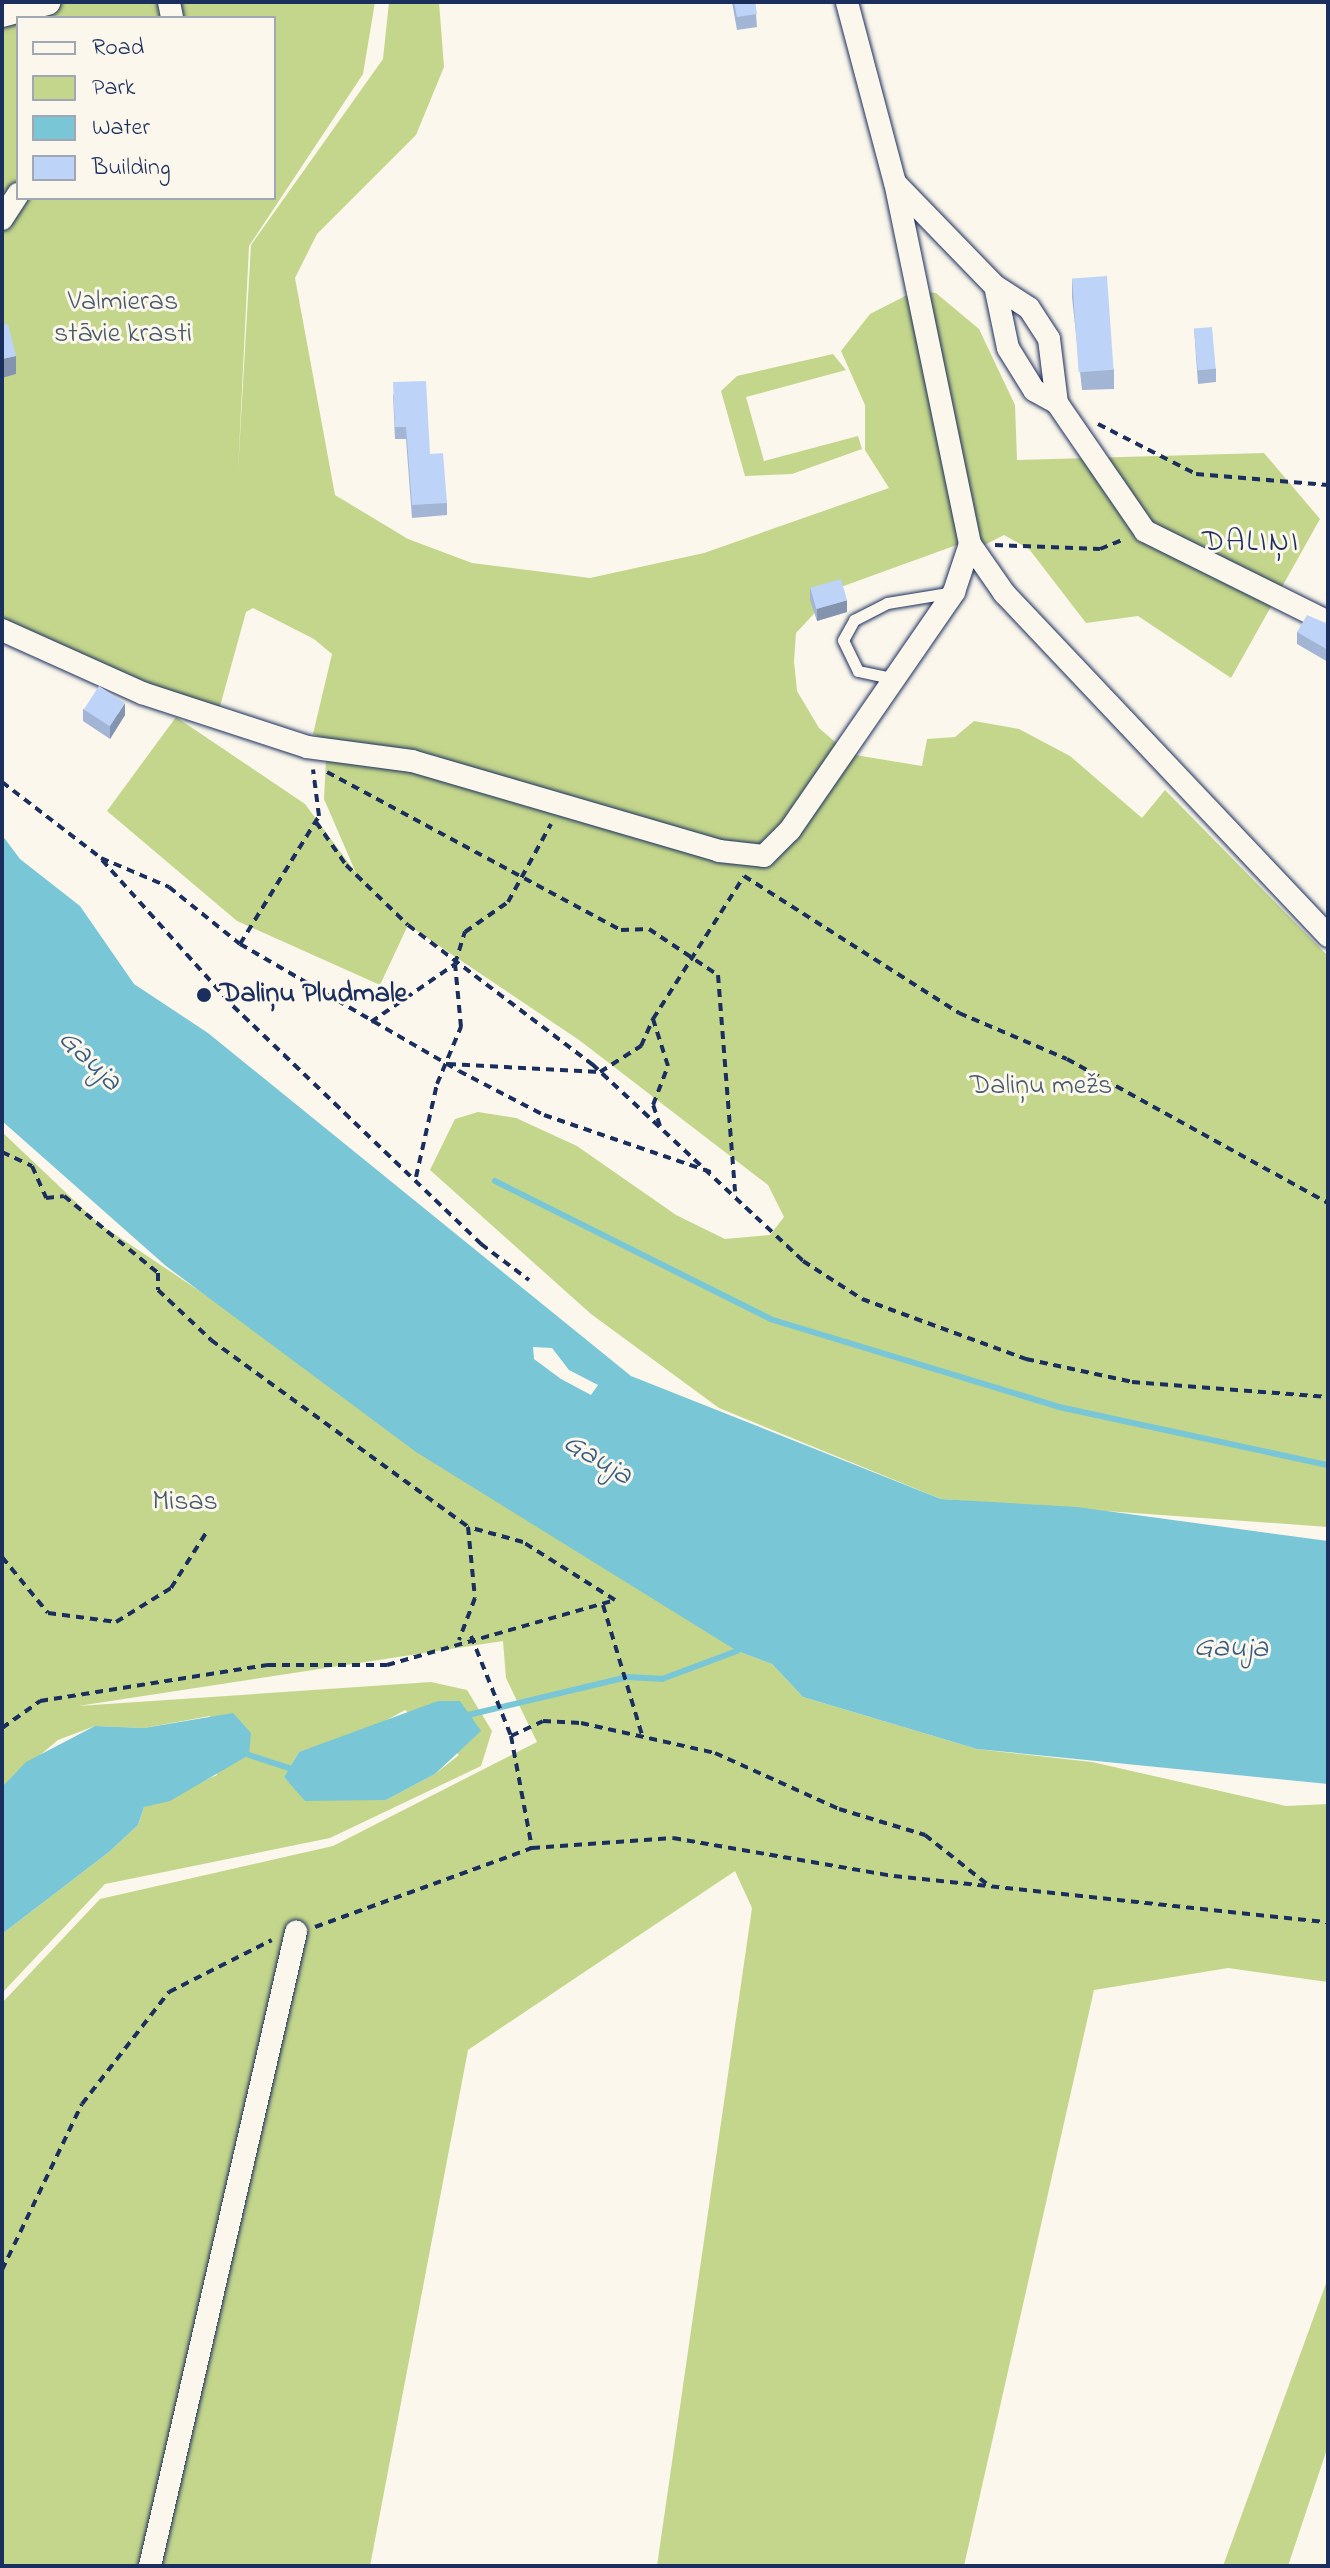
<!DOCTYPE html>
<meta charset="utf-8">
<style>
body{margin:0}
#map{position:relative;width:1330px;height:2568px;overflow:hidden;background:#fbf7ec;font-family:"Indie Flower",sans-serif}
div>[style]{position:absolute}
.green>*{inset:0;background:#c4d68b}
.water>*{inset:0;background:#79c6d7}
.stream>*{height:6px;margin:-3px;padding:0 3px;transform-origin:3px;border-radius:3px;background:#79c6d7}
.path>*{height:4px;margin-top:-2px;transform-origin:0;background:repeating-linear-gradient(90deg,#1b2f5e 0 8px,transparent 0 14px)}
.roads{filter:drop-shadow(0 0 2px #1b2f5e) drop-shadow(0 0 2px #1b2f5e)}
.service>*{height:11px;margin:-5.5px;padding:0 5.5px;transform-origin:5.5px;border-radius:5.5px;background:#fbf7ec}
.minor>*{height:22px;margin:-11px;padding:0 11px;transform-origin:11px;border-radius:11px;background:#fbf7ec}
.tertiary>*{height:26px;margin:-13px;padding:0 13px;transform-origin:13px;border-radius:13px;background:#fbf7ec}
.wall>*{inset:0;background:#a3b5d5}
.shaded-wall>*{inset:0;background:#8594ae}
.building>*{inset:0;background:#bed3f8;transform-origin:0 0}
.dots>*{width:22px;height:22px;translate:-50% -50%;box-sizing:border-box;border:4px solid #fbf7ec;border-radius:50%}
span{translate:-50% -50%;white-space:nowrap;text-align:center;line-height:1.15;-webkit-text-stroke:6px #fbf7ec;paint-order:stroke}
.park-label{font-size:28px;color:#455969}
.poi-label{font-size:28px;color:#1b2f5e;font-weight:700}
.left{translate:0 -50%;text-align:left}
.neighbourhood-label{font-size:30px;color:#1b2f5e;letter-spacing:2px}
.water-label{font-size:30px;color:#375c82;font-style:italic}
.frame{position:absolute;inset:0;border:4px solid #1b2f5e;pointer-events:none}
.legend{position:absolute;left:16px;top:16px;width:260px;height:184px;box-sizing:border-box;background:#fbf7ec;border:2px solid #a1a7b3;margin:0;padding:10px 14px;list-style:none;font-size:24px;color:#1b2f5e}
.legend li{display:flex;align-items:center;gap:16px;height:40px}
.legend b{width:40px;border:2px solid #a1a7b3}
</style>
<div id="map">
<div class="green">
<div style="clip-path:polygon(evenodd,2px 2px,375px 2px,363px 74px,249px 246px,238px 471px,251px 245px,383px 59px,389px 2px,439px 2px,444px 67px,416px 135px,317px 234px,295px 278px,335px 495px,408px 539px,472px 563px,590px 578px,704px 553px,889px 488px,865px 450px,865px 405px,841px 351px,870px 314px,915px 291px,936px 293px,979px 329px,1015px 405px,1017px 460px,1264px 453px,1320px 519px,1231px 678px,1138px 616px,1086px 623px,1029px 549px,1004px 535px,969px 553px,965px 542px,838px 588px,796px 633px,794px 661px,797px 691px,819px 728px,849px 754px,922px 766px,927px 739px,955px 737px,974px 721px,1019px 729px,1070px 756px,1142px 818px,1165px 790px,1328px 956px,1328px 1527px,941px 1499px,719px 1408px,591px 1314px,430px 1170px,455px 1119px,478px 1112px,516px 1118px,577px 1146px,676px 1215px,725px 1239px,770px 1235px,784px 1217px,768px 1185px,579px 1040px,408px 925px,380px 985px,237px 921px,107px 811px,176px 717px,305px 804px,356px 873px,324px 799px,327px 740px,313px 734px,332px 654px,314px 639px,253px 608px,246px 612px,219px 710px,140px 683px,2px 618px,2px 2px,18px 18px,274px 18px,274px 198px,18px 198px,18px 18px)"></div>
<div style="clip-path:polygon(833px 354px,846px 370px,746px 397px,764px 461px,858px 436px,862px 449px,792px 474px,745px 476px,721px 391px,737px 376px)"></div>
<div style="clip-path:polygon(evenodd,2px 1132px,98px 1223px,737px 1651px,772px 1664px,803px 1697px,977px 1749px,1092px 1762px,1286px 1806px,1328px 1804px,1328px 1982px,1228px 1968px,1094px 1990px,964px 2566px,657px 2566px,752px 1908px,735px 1871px,468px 2050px,370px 2566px,2px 2566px,2px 2003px,100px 1899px,333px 1846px,537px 1742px,506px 1678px,503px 1641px,78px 1706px,431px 1682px,467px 1690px,492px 1731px,481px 1766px,330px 1838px,105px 1884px,2px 1993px,2px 1934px,109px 1852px,138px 1825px,144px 1807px,217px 1775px,210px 1716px,144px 1728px,95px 1726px,58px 1740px,2px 1787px,2px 1132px,405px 1710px,459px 1755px,435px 1774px,386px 1800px,297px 1790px,284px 1777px,299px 1752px,356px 1737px,405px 1710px)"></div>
<div style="clip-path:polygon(1328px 2278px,1328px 2446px,1288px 2566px,1223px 2566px)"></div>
</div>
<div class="water">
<div style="clip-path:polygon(evenodd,2px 835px,20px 859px,80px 906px,134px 984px,208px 1033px,631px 1376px,941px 1499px,1077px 1507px,1328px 1541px,1328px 1784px,977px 1749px,803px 1697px,772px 1664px,737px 1651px,416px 1452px,166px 1266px,2px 1121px,2px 835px,533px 1347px,552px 1348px,569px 1370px,598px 1385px,591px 1395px,561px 1379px,534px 1359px,533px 1347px)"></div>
<div style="clip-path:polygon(438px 1701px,460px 1701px,481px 1731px,435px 1774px,386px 1800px,305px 1801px,284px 1777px,299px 1752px)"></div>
<div style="clip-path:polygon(233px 1713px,251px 1733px,249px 1755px,170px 1801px,144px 1807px,138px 1825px,109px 1852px,2px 1934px,2px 1787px,26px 1762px,95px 1726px,144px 1728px)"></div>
</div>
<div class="stream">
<div style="left:495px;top:1181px;width:308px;rotate:26.6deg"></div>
<div style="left:770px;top:1319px;width:302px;rotate:16.9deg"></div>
<div style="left:1059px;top:1407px;width:275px;rotate:12.2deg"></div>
<div style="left:468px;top:1715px;width:163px;rotate:-13.4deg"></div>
<div style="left:627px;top:1677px;width:35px;rotate:3deg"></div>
<div style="left:662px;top:1679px;width:80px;rotate:-20.5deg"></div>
<div style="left:249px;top:1755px;width:48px;rotate:18.1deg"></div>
</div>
<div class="path">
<div style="left:1098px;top:424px;width:110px;rotate:27deg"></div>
<div style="left:1196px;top:474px;width:132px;rotate:4.8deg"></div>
<div style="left:995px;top:545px;width:105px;rotate:2.2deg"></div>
<div style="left:1100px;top:549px;width:27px;rotate:-22deg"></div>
<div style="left:327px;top:772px;width:334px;rotate:28.3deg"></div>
<div style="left:621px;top:930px;width:28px;rotate:-2deg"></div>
<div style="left:649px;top:929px;width:83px;rotate:33.7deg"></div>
<div style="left:718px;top:975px;width:217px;rotate:85.5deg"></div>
<div style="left:2px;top:782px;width:125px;rotate:37.5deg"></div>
<div style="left:101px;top:858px;width:74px;rotate:23.1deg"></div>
<div style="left:169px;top:887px;width:91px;rotate:38.8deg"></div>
<div style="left:240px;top:944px;width:253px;rotate:30.1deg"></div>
<div style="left:459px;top:1071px;width:96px;rotate:27.4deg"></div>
<div style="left:544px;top:1115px;width:179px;rotate:18.9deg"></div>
<div style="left:316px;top:822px;width:52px;rotate:55.1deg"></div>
<div style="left:346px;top:865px;width:86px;rotate:44.1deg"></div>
<div style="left:408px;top:925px;width:231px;rotate:37.1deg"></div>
<div style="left:592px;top:1064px;width:289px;rotate:43deg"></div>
<div style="left:803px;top:1261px;width:70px;rotate:32.8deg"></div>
<div style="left:862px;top:1299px;width:175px;rotate:20.1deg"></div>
<div style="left:1026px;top:1359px;width:108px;rotate:12.2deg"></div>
<div style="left:1132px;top:1382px;width:197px;rotate:4.4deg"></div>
<div style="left:102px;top:860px;width:196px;rotate:48.1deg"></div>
<div style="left:233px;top:1006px;width:344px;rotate:43.8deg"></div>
<div style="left:481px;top:1244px;width:60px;rotate:36.9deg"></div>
<div style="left:240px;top:944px;width:150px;rotate:-58.3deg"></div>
<div style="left:319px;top:816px;width:47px;rotate:-97.3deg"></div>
<div style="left:371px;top:1022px;width:102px;rotate:-34.6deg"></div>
<div style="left:448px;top:1064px;width:152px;rotate:3deg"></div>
<div style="left:600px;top:1072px;width:49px;rotate:-32.4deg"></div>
<div style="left:641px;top:1046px;width:30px;rotate:-66deg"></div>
<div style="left:660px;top:1126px;width:22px;rotate:-108deg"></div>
<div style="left:653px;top:1105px;width:42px;rotate:-69deg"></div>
<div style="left:668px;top:1066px;width:49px;rotate:-107.7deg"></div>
<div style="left:653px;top:1019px;width:169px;rotate:-57.5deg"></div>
<div style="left:744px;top:876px;width:255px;rotate:32.5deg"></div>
<div style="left:959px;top:1013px;width:117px;rotate:23.1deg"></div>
<div style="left:1067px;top:1059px;width:298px;rotate:28.9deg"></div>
<div style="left:2px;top:1152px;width:33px;rotate:25deg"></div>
<div style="left:32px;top:1166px;width:35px;rotate:66deg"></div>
<div style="left:46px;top:1198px;width:18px;rotate:-6deg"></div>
<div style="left:64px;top:1196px;width:122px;rotate:39.3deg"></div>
<div style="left:158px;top:1273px;width:17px;rotate:90deg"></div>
<div style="left:158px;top:1290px;width:73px;rotate:43.3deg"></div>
<div style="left:211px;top:1340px;width:318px;rotate:36deg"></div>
<div style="left:468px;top:1527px;width:71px;rotate:84.4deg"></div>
<div style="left:475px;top:1598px;width:45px;rotate:110.9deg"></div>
<div style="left:416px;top:1177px;width:95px;rotate:-77.3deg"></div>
<div style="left:437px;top:1084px;width:62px;rotate:-67.2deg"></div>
<div style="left:461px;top:1027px;width:63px;rotate:-95.4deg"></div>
<div style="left:455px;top:964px;width:34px;rotate:-73deg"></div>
<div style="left:465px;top:932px;width:52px;rotate:-34.9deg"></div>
<div style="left:508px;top:902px;width:89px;rotate:-61.1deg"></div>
<div style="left:2px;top:1557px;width:72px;rotate:50.6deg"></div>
<div style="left:48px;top:1613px;width:69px;rotate:7.5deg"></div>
<div style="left:116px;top:1622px;width:65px;rotate:-31.7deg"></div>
<div style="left:171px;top:1588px;width:65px;rotate:-57.5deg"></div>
<div style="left:603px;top:1605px;width:136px;rotate:73.3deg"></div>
<div style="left:471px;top:1636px;width:108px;rotate:68.2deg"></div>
<div style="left:511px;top:1736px;width:114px;rotate:79.4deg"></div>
<div style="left:2px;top:1728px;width:47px;rotate:-35.4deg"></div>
<div style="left:40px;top:1701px;width:231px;rotate:-9deg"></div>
<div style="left:268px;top:1665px;width:119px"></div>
<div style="left:387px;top:1665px;width:237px;rotate:-15.9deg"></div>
<div style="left:615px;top:1600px;width:109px;rotate:-147.8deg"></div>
<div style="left:523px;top:1542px;width:57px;rotate:-164.7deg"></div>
<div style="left:511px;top:1736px;width:35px;rotate:-25deg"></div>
<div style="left:543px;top:1721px;width:38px;rotate:3deg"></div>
<div style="left:581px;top:1723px;width:137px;rotate:12.6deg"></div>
<div style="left:715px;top:1753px;width:136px;rotate:24.3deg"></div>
<div style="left:839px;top:1809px;width:90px;rotate:16.8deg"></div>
<div style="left:925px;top:1835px;width:80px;rotate:38.4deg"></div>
<div style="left:315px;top:1927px;width:231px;rotate:-20deg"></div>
<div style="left:532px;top:1848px;width:141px;rotate:-4.1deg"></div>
<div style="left:673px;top:1838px;width:224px;rotate:9.8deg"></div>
<div style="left:894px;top:1876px;width:436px;rotate:6.1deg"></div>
<div style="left:2px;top:2270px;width:184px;rotate:-64.3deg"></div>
<div style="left:82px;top:2104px;width:142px;rotate:-52.2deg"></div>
<div style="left:169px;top:1992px;width:115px;rotate:-26.8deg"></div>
</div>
<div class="roads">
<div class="service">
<div style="left:891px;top:678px;width:34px;rotate:-168deg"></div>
<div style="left:858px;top:671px;width:34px;rotate:-116deg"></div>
<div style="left:843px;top:640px;width:23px;rotate:-61deg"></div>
<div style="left:854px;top:620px;width:37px;rotate:-27deg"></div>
<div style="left:887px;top:603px;width:68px;rotate:-9.3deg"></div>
</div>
<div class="minor">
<div style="left:169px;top:2px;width:16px;rotate:79deg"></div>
<div style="left:896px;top:184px;width:142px;rotate:45.9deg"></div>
<div style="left:995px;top:286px;width:40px;rotate:32.9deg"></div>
<div style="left:1029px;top:308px;width:37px;rotate:57deg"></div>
<div style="left:1049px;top:339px;width:64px;rotate:82.9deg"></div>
<div style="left:1057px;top:403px;width:26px;rotate:-151deg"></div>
<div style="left:1034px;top:390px;width:49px;rotate:-121.8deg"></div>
<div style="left:1008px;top:348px;width:63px;rotate:-101.8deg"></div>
<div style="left:2px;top:219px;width:30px;rotate:-57deg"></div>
<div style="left:1057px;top:403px;width:155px;rotate:55.5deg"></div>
<div style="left:1145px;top:531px;width:204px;rotate:26.4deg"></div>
<div style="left:970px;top:544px;width:60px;rotate:55.2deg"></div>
<div style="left:1004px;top:593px;width:472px;rotate:46.6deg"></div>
<div style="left:2px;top:630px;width:154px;rotate:24.2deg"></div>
<div style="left:142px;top:693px;width:174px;rotate:18.1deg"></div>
<div style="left:307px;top:747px;width:106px;rotate:7.6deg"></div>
<div style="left:412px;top:761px;width:320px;rotate:16.3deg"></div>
<div style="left:719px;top:851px;width:45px;rotate:6.3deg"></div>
<div style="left:764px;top:856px;width:37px;rotate:-45deg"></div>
<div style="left:790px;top:830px;width:289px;rotate:-55.4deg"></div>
<div style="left:954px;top:592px;width:51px;rotate:-71.6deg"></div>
<div style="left:970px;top:544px;width:369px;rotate:-101.7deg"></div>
<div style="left:895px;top:183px;width:187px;rotate:-104.9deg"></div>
<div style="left:150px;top:2566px;width:651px;rotate:-77.03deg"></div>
</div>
<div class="tertiary">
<div style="left:2px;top:14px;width:47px;rotate:-14.9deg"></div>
</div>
</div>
<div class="wall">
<div style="clip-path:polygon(732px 2px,755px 2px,757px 27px,737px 30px)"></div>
<div style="clip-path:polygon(1072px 279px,1114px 370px,1114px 389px,1082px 390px,1072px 297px)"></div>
<div style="clip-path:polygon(1194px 328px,1216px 369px,1216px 382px,1198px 384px)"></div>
<div style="clip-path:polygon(393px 394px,430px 454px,447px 503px,447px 515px,412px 518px,406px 439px,395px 439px)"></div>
<div style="clip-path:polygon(810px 588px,847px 612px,817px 621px,810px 600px)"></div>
<div style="clip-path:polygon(1328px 624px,1328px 662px,1297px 644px,1297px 632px)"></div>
<div style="clip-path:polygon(83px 709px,125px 715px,110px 739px,83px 721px)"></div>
</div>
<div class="shaded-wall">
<div style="clip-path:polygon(16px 356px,16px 374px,2px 378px,2px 359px)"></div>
<div style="clip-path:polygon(847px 600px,847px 612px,817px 621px,817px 609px)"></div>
<div style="clip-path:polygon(125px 703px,125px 715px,110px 739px,110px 726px)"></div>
</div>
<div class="building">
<div style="clip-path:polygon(734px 2px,755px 2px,757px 14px,737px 17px)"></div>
<div style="left:1107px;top:276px;width:94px;height:35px;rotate:86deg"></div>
<div style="clip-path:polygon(8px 324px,16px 356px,2px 359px,2px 325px)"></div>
<div style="left:1212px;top:327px;width:42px;height:18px;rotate:85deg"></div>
<div style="clip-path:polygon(426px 381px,430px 454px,443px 453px,447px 503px,412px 505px,406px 427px,395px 427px,393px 382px)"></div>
<div style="left:841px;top:579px;width:22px;height:32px;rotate:74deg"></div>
<div style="clip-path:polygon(1307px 615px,1328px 624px,1328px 650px,1297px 632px)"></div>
<div style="left:99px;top:686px;width:31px;height:28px;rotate:33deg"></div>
</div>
<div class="dots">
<div style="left:204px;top:995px;background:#1b2f5e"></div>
</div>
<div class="park-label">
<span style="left:123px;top:319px">Valmieras<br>stāvie krasti</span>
<span style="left:1041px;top:1087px">Daliņu mežs</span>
<span style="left:185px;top:1503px">Misas</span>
</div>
<div class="poi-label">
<span class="left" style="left:220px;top:995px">Daliņu Pludmale</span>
</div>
<div class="neighbourhood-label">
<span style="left:1251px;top:543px">DALIŅI</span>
</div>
<div class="water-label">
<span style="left:89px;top:1061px;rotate:44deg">Gauja</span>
<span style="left:597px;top:1460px;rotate:31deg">Gauja</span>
<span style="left:1231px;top:1649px;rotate:1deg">Gauja</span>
</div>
<div class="frame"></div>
<ul class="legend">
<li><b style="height:10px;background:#fbf7ec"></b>Road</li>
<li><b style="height:22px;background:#c4d68b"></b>Park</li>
<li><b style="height:22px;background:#79c6d7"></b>Water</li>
<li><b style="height:22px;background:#bed3f8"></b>Building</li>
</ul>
</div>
